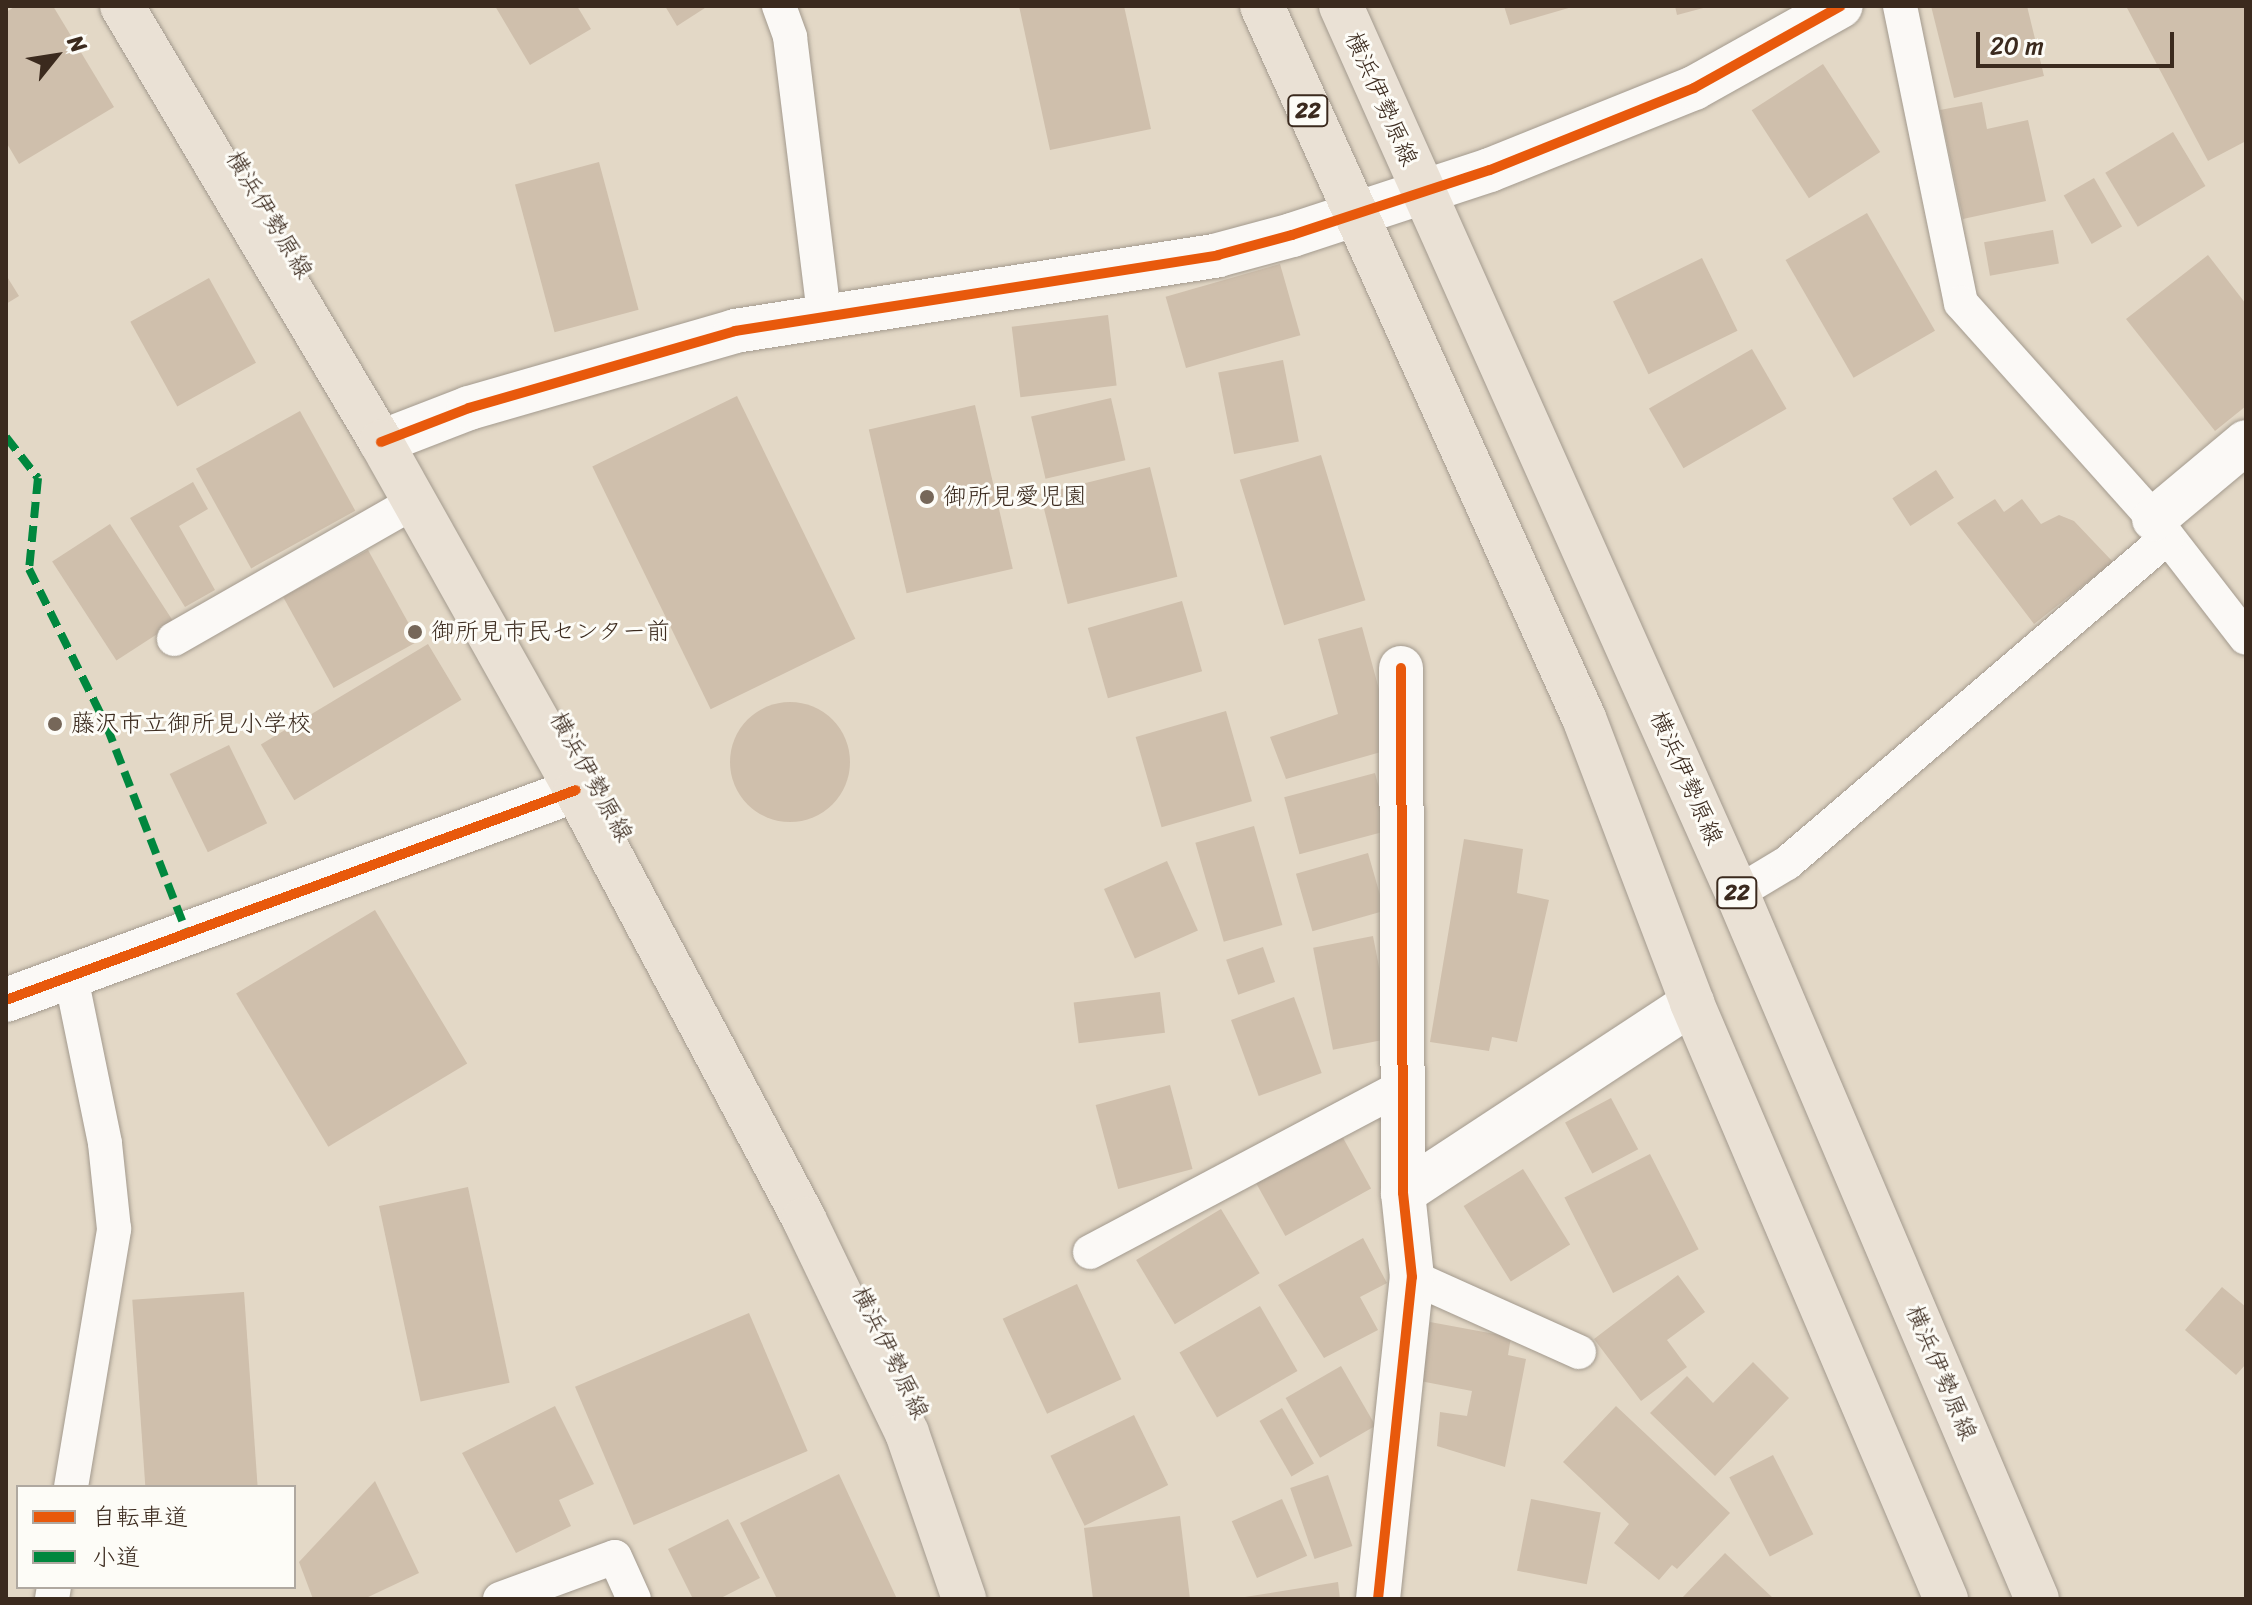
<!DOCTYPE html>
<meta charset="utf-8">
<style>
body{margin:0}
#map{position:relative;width:2252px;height:1605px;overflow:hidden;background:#e3d8c6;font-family:Sriracha,"Klee One",sans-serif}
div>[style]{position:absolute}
.building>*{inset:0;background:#cfbfac;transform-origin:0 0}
.round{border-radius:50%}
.roads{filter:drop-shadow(0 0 2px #a39a8e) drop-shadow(0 0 2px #a39a8e)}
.lane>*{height:34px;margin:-17px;padding:0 17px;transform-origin:17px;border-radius:17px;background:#fbf9f6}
.street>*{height:44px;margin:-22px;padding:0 22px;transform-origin:22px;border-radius:22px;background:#fbf9f6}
.primary>*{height:44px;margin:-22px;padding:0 22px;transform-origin:22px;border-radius:22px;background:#eae1d5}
.quiet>*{height:8px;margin-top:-4px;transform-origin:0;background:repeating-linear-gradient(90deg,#00873e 0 16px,transparent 0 24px)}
.cycleway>*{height:10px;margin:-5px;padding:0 5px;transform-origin:5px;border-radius:5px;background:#e8590c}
.dots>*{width:22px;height:22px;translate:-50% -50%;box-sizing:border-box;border:4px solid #fdfcf7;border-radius:50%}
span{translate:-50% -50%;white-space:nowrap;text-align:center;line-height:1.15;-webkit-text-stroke:6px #fdfcf7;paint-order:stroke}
.shield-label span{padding:2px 6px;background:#fdfcf7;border:2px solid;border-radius:6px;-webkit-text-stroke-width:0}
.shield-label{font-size:22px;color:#3b2a1e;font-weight:700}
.street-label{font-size:24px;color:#3b2a1e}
.poi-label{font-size:24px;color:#3b2a1e}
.left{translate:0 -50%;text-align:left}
.frame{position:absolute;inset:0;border:8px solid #3b2a1e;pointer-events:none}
.legend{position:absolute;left:16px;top:1485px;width:280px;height:104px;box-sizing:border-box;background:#fdfcf7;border:2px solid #afa8a0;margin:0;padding:10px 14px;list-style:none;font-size:24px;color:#3b2a1e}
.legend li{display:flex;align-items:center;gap:16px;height:40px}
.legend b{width:40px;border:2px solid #afa8a0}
.north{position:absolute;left:16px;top:16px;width:80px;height:80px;-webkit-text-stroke:6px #fdfcf7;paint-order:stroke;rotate:60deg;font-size:22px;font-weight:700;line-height:32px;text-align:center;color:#3b2a1e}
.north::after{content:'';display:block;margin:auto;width:28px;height:36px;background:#3b2a1e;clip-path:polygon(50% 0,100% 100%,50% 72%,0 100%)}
.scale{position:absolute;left:1976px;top:32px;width:198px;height:36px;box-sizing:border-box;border:4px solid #3b2a1e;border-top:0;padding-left:10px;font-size:24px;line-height:28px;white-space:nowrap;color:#3b2a1e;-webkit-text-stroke:6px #fdfcf7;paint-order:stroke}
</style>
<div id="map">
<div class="building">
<div style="clip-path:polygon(16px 6px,53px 6px,114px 107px,19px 164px,6px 142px,6px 12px)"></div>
<div style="clip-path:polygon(495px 6px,577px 6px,591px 29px,530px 65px)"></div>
<div style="clip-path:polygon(665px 6px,708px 6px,677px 26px)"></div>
<div style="clip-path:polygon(1019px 6px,1124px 6px,1151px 129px,1050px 150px)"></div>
<div style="clip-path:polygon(1504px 6px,1572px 6px,1572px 7px,1510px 25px)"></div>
<div style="clip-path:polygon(1675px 6px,1707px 6px,1707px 7px,1677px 15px)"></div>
<div style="clip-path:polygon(1931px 6px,2027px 6px,2044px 76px,1954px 98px)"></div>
<div style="clip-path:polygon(2126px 6px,2246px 6px,2246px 141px,2208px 161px)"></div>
<div style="left:1823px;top:64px;width:105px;height:85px;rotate:57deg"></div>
<div style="clip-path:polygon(1982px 102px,1987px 129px,2028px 120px,2046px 201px,1963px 219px,1940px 110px)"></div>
<div style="left:2173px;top:132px;width:63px;height:79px;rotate:59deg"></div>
<div style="left:599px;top:162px;width:153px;height:87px;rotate:75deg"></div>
<div style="left:2094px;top:178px;width:56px;height:35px;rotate:60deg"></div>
<div style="left:1867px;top:213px;width:136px;height:94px;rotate:60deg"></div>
<div style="left:2053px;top:230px;width:34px;height:70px;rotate:80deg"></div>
<div style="clip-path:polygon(2208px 255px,2246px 304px,2246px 406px,2215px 431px,2126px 319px)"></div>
<div style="left:1702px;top:258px;width:81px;height:99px;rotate:64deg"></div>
<div style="left:1280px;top:264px;width:74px;height:119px;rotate:74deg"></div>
<div style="clip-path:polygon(6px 275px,19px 296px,6px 304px)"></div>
<div style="left:209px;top:278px;width:97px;height:90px;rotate:61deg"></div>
<div style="left:1108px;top:315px;width:71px;height:97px;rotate:83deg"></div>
<div style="left:1752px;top:349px;width:69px;height:119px;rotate:60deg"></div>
<div style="left:1283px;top:360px;width:83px;height:66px;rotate:79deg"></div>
<div style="left:737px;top:396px;width:270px;height:161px;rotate:64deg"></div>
<div style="left:1111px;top:398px;width:64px;height:82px;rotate:77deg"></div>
<div style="left:975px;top:405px;width:168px;height:109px;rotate:77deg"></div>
<div style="left:300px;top:411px;width:114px;height:119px;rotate:61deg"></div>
<div style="left:1321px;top:455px;width:152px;height:85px;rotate:73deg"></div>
<div style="left:1150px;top:467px;width:113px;height:113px;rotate:76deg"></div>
<div style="left:1936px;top:470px;width:33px;height:52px;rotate:57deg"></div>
<div style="clip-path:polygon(193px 482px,208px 509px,179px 526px,215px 590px,185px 607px,130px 518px)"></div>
<div style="clip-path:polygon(1995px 499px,2004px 512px,2022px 499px,2041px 524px,2059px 515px,2074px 521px,2113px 562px,2034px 624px,1957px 523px)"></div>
<div style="left:110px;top:524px;width:118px;height:69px;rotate:57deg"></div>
<div style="left:368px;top:550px;width:104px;height:97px;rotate:61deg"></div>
<div style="left:1182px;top:601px;width:73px;height:98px;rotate:74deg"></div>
<div style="clip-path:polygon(1362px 627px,1395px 748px,1286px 779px,1270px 737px,1338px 714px,1318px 639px)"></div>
<div style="left:428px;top:644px;width:65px;height:195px;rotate:59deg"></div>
<div class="round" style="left:730px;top:702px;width:120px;height:120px"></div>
<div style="left:1226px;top:711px;width:94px;height:94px;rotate:74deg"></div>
<div style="left:229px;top:745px;width:87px;height:66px;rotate:64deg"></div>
<div style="left:1375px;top:773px;width:59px;height:94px;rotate:75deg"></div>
<div style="left:1254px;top:826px;width:103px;height:61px;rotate:74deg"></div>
<div style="clip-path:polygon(1464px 839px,1523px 849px,1517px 893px,1549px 900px,1517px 1042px,1492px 1037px,1489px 1051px,1430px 1042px)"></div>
<div style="left:1368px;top:853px;width:60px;height:75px;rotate:74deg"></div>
<div style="left:1167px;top:861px;width:76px;height:69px;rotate:66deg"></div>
<div style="left:375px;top:910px;width:179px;height:162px;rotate:59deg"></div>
<div style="left:1373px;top:936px;width:104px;height:61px;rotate:79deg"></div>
<div style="left:1263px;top:947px;width:37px;height:39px;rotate:71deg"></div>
<div style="left:1160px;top:992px;width:41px;height:87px;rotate:83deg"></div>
<div style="left:1294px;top:997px;width:81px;height:67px;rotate:70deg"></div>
<div style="left:1170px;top:1085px;width:87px;height:77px;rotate:75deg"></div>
<div style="left:1611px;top:1098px;width:58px;height:52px;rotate:62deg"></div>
<div style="left:1342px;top:1136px;width:60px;height:98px;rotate:61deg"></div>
<div style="left:1650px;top:1154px;width:107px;height:96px;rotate:63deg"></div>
<div style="left:1523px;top:1169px;width:89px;height:70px;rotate:58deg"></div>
<div style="left:468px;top:1187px;width:200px;height:91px;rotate:78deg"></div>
<div style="left:1221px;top:1209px;width:75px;height:99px;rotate:59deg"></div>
<div style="clip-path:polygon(1363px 1238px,1387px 1283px,1360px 1297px,1378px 1330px,1324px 1358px,1278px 1285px)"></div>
<div style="clip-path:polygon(1678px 1275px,1705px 1312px,1667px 1340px,1687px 1367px,1641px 1401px,1594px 1339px)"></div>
<div style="left:1077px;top:1284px;width:105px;height:82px;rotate:65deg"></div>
<div style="clip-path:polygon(2222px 1287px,2246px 1307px,2246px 1364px,2236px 1375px,2185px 1330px)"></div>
<div style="left:244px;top:1292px;width:196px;height:112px;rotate:86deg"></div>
<div style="left:1260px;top:1306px;width:75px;height:93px;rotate:60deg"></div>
<div style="left:749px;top:1313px;width:150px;height:189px;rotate:67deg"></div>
<div style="clip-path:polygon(1430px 1322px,1511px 1337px,1508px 1355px,1526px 1359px,1505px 1467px,1437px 1446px,1440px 1412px,1467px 1416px,1472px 1391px,1420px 1381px)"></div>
<div style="clip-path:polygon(1753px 1362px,1789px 1398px,1715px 1476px,1650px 1413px,1687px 1376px,1713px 1403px)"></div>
<div style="left:1341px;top:1366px;width:69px;height:64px;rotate:60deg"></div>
<div style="clip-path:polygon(555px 1406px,594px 1484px,559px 1500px,571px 1526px,516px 1553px,462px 1453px)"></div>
<div style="clip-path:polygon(1616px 1406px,1730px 1513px,1677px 1569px,1672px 1565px,1659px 1580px,1614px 1543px,1629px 1524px,1563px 1462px)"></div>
<div style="left:1282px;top:1408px;width:64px;height:26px;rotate:60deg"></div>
<div style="left:1134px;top:1415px;width:78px;height:93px;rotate:64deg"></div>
<div style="left:1773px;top:1455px;width:89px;height:49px;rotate:63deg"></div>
<div style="clip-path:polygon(839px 1474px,897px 1599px,777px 1599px,740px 1523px)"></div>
<div style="left:1328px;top:1475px;width:75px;height:40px;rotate:71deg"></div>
<div style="clip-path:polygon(375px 1481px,419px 1573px,364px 1599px,313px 1599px,299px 1562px)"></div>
<div style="left:1282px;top:1499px;width:62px;height:55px;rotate:66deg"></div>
<div style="left:1531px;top:1499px;width:71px;height:73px;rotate:11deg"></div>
<div style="clip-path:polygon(1180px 1516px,1190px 1599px,1093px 1599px,1084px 1528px)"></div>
<div style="clip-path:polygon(728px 1519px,760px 1578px,719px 1599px,693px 1599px,668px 1549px)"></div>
<div style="clip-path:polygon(1725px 1553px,1774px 1599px,1681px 1599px)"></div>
<div style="clip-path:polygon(1338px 1582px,1340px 1599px,1245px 1599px,1245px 1597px)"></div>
</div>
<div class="roads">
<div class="lane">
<div style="left:779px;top:6px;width:33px;rotate:70deg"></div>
<div style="left:790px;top:37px;width:279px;rotate:83deg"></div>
<div style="left:1900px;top:6px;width:303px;rotate:78.4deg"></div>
<div style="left:1961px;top:303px;width:290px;rotate:48.2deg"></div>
<div style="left:2154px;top:519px;width:150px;rotate:52.3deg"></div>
<div style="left:174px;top:639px;width:276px;rotate:-29.7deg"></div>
<div style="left:1737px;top:893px;width:58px;rotate:-31deg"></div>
<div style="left:1787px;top:863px;width:500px;rotate:-40.54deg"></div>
<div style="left:1090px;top:1252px;width:352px;rotate:-27.9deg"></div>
<div style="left:1412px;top:1277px;width:183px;rotate:24.2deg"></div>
<div style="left:71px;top:1487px;width:262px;rotate:-80.5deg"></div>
<div style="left:114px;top:1229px;width:86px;rotate:-96deg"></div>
<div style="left:105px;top:1143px;width:169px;rotate:-101.6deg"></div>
<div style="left:52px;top:1599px;width:12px;rotate:-81deg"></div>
<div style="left:500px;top:1599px;width:122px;rotate:-20.1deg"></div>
<div style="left:615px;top:1557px;width:46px;rotate:65.7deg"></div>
</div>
<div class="street">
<div style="left:381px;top:442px;width:94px;rotate:-21.1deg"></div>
<div style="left:469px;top:408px;width:277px;rotate:-16.1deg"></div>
<div style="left:735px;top:331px;width:489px;rotate:-8.9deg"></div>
<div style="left:1218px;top:255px;width:77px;rotate:-15.1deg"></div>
<div style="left:1292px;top:235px;width:208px;rotate:-18.2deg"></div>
<div style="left:1490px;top:170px;width:220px;rotate:-21.9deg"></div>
<div style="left:1694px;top:88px;width:168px;rotate:-29.2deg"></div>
<div style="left:2154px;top:519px;width:120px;rotate:-39.9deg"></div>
<div style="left:6px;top:1000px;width:607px;rotate:-20.22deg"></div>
<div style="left:1403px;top:1193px;width:346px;rotate:-33.3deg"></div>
<div style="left:1378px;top:1599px;width:324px;rotate:-84deg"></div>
<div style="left:1412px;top:1277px;width:84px;rotate:-96.1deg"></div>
<div style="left:1403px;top:1193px;width:525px;rotate:-90.22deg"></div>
</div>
<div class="primary">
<div style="left:122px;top:6px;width:507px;rotate:59.29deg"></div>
<div style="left:381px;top:442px;width:399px;rotate:60.7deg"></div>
<div style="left:576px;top:790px;width:486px;rotate:62deg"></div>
<div style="left:804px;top:1219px;width:237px;rotate:64.3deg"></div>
<div style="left:907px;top:1433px;width:176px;rotate:71deg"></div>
<div style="left:1262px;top:6px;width:781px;rotate:65.67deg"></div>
<div style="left:1584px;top:718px;width:305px;rotate:69.2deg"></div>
<div style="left:1692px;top:1003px;width:648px;rotate:66.92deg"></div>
<div style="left:1341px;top:6px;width:971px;rotate:65.94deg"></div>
<div style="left:1737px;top:893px;width:767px;rotate:66.98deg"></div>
</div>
</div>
<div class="quiet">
<div style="left:6px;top:437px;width:52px;rotate:52deg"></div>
<div style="left:38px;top:478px;width:91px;rotate:95.6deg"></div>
<div style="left:29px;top:569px;width:176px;rotate:63.7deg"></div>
<div style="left:107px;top:727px;width:224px;rotate:68.8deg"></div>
</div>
<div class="cycleway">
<div style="left:381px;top:442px;width:94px;rotate:-21.1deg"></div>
<div style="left:469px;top:408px;width:277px;rotate:-16.1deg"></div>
<div style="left:735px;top:331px;width:489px;rotate:-8.9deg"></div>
<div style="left:1218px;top:255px;width:77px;rotate:-15.1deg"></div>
<div style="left:1292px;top:235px;width:208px;rotate:-18.2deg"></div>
<div style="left:1490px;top:170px;width:220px;rotate:-21.9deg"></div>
<div style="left:1694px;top:88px;width:168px;rotate:-29.2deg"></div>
<div style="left:6px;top:1000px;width:607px;rotate:-20.22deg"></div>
<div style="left:1378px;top:1599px;width:324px;rotate:-84deg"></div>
<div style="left:1412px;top:1277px;width:84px;rotate:-96.1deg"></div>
<div style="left:1403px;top:1193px;width:525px;rotate:-90.22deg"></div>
</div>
<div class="dots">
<div style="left:927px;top:497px;background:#766759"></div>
<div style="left:415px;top:632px;background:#766759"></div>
<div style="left:55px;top:724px;background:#766759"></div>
</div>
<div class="shield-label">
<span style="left:1308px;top:111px">22</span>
<span style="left:1737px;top:893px">22</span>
</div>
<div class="street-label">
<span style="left:1381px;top:99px;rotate:66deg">横浜伊勢原線</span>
<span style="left:269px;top:215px;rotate:59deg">横浜伊勢原線</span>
<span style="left:591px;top:777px;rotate:61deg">横浜伊勢原線</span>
<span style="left:1686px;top:778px;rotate:66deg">横浜伊勢原線</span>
<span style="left:890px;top:1353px;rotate:64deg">横浜伊勢原線</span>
<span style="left:1941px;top:1373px;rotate:67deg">横浜伊勢原線</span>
</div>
<div class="poi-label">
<span class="left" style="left:943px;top:497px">御所見愛児園</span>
<span class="left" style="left:431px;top:632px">御所見市民センター前</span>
<span class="left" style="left:71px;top:724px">藤沢市立御所見小学校</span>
</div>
<div class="frame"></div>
<ul class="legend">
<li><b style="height:10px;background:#e8590c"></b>自転車道</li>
<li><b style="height:10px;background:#00873e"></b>小道</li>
</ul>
<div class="north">N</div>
<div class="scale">20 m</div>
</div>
